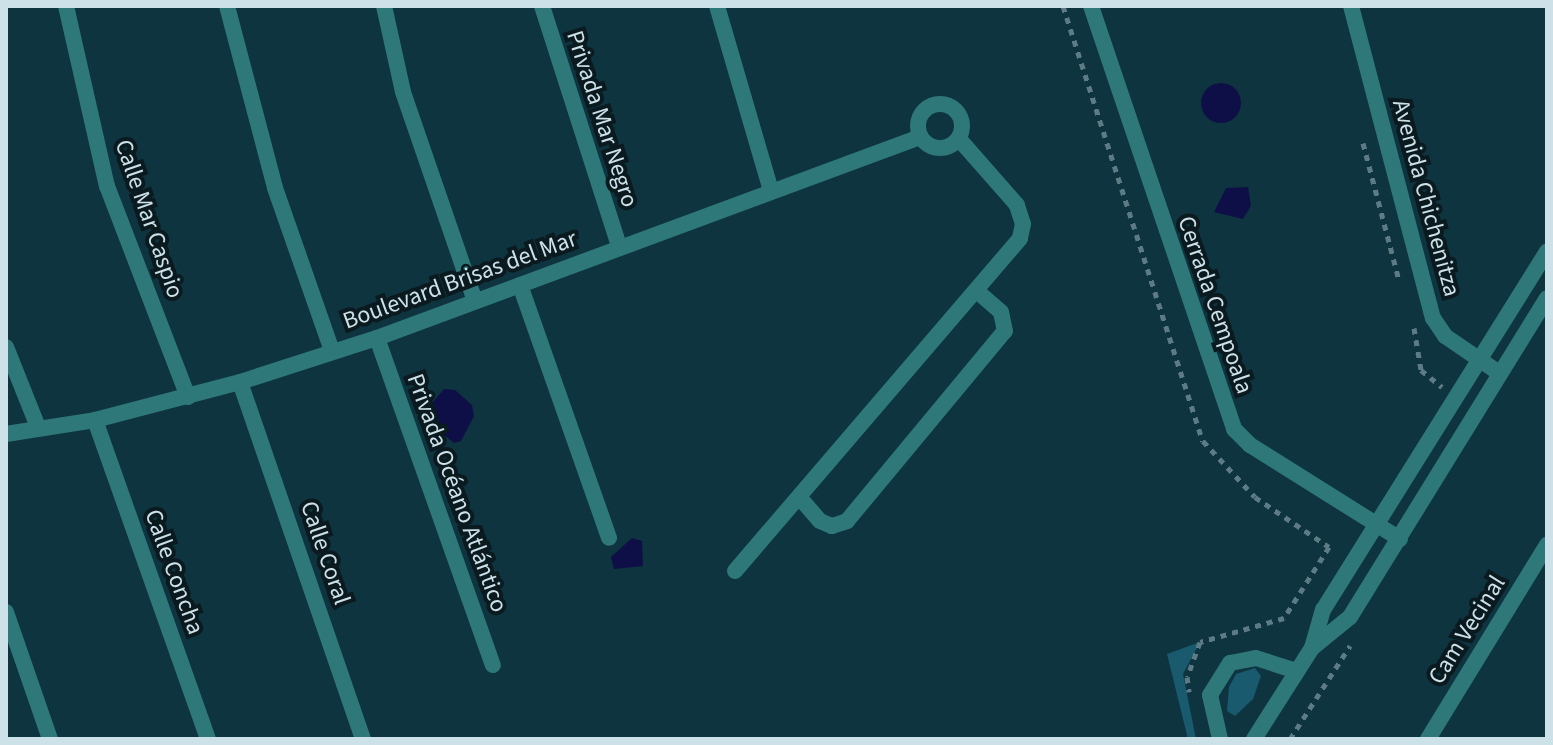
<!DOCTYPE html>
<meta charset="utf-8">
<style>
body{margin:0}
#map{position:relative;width:1553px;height:745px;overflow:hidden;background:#0e3440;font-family:"Source Sans 3",sans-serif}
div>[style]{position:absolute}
.green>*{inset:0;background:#195a6e}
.water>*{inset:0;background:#0f0f47}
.round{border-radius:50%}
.path>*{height:5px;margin-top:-2.5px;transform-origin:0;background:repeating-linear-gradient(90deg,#5c7b85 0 6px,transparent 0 12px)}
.minor>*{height:16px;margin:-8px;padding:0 8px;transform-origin:8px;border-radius:8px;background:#2e787a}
.tertiary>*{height:16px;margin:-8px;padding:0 8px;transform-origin:8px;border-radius:8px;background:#2e787a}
.tertiary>.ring{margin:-8px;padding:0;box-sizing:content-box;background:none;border:16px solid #2e787a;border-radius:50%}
span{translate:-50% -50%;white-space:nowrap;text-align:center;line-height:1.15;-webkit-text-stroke:8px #0a1a1f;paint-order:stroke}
.street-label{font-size:24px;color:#cde1e9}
.frame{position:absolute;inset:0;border:8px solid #cde1e9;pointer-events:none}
</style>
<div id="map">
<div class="green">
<div style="clip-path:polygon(1200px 642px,1183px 674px,1196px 739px,1188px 739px,1167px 654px)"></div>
<div style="clip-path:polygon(1255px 668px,1261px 676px,1253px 699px,1235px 716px,1227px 711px,1229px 687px,1236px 674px)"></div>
</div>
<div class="water">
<div class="round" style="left:1201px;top:83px;width:40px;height:40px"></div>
<div style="clip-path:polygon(1248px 187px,1251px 206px,1243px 219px,1214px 212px,1226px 188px)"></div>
<div style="clip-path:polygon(444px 389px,455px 390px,472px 405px,474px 416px,461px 441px,454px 443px,443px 434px,432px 403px)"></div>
<div style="clip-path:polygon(632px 538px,642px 541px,643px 566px,614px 569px,611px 557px)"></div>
</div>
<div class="path">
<div style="left:1063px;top:6px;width:457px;rotate:72.2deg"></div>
<div style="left:1203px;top:441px;width:76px;rotate:47.1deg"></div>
<div style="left:1255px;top:497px;width:89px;rotate:34deg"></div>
<div style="left:1329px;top:547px;width:84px;rotate:122.4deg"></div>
<div style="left:1284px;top:618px;width:87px;rotate:164.1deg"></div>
<div style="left:1200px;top:642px;width:37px;rotate:110deg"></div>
<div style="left:1187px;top:677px;width:15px;rotate:82deg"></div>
<div style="left:1363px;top:143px;width:142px;rotate:75.3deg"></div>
<div style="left:1414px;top:328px;width:43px;rotate:80.5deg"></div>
<div style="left:1421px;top:370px;width:27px;rotate:39deg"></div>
<div style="left:1290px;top:739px;width:111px;rotate:-57.2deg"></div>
</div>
<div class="minor">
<div style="left:66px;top:6px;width:185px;rotate:77.2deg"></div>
<div style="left:107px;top:186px;width:226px;rotate:69deg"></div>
<div style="left:227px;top:6px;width:188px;rotate:75.2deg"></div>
<div style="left:275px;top:188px;width:173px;rotate:70.7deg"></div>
<div style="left:384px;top:6px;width:88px;rotate:77.5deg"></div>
<div style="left:403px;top:92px;width:221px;rotate:71deg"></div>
<div style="left:542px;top:6px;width:252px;rotate:72.2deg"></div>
<div style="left:717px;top:6px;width:193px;rotate:73.7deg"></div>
<div style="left:1091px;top:6px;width:447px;rotate:71.3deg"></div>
<div style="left:1234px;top:429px;width:23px;rotate:45deg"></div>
<div style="left:1250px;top:445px;width:177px;rotate:32.1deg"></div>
<div style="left:1351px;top:6px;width:323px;rotate:75.3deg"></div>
<div style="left:1433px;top:318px;width:22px;rotate:56deg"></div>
<div style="left:1445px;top:336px;width:65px;rotate:34.4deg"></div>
<div style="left:520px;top:285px;width:268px;rotate:70.6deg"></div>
<div style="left:377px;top:338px;width:347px;rotate:70.5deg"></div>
<div style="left:6px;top:347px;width:86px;rotate:68.2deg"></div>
<div style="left:240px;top:382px;width:378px;rotate:71deg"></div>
<div style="left:95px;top:420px;width:338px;rotate:70.5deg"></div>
<div style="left:800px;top:498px;width:30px;rotate:49deg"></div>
<div style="left:820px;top:521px;width:13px;rotate:23deg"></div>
<div style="left:832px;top:526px;width:16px;rotate:-18deg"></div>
<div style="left:847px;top:521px;width:247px;rotate:-50.3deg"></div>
<div style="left:1005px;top:331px;width:19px;rotate:-102deg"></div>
<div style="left:1001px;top:312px;width:32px;rotate:-139deg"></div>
<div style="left:735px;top:571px;width:438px;rotate:-49.4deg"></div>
<div style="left:1020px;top:238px;width:14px;rotate:-78deg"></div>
<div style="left:1023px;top:224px;width:20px;rotate:-108deg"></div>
<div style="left:1017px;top:205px;width:88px;rotate:-131.3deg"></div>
<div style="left:6px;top:612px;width:134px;rotate:70.9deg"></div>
<div style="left:1312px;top:648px;width:49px;rotate:-39.2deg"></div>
<div style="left:1350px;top:617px;width:375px;rotate:-58.3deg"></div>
<div style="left:1220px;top:739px;width:45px;rotate:-102.8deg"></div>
<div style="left:1210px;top:695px;width:38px;rotate:-58deg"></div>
<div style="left:1230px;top:663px;width:26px;rotate:-11deg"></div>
<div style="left:1256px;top:658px;width:42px;rotate:18deg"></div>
<div style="left:1254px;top:739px;width:108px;rotate:-57.5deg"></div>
<div style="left:1312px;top:648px;width:40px;rotate:-74deg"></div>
<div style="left:1323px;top:610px;width:423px;rotate:-58deg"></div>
<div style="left:1428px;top:739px;width:228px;rotate:-58.5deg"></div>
</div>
<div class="tertiary">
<div class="ring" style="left:918px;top:104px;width:28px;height:28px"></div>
<div style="left:6px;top:434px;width:90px;rotate:-8.9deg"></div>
<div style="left:95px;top:420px;width:150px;rotate:-14.7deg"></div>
<div style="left:240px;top:382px;width:144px;rotate:-17.8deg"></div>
<div style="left:377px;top:338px;width:579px;rotate:-20.31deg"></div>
</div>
<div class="street-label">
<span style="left:602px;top:119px;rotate:72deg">Privada Mar Negro</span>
<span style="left:1426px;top:198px;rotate:75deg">Avenida Chichenitza</span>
<span style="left:149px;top:219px;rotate:71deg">Calle Mar Caspio</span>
<span style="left:460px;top:280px;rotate:-20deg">Boulevard Brisas del Mar</span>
<span style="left:1215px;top:305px;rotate:71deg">Cerrada Cempoala</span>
<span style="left:457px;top:493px;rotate:70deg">Privada Océano Atlántico</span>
<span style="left:325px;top:553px;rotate:71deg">Calle Coral</span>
<span style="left:174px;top:572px;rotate:70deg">Calle Concha</span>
<span style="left:1467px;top:630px;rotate:-58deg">Cam Vecinal</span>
</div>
<div class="frame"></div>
</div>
